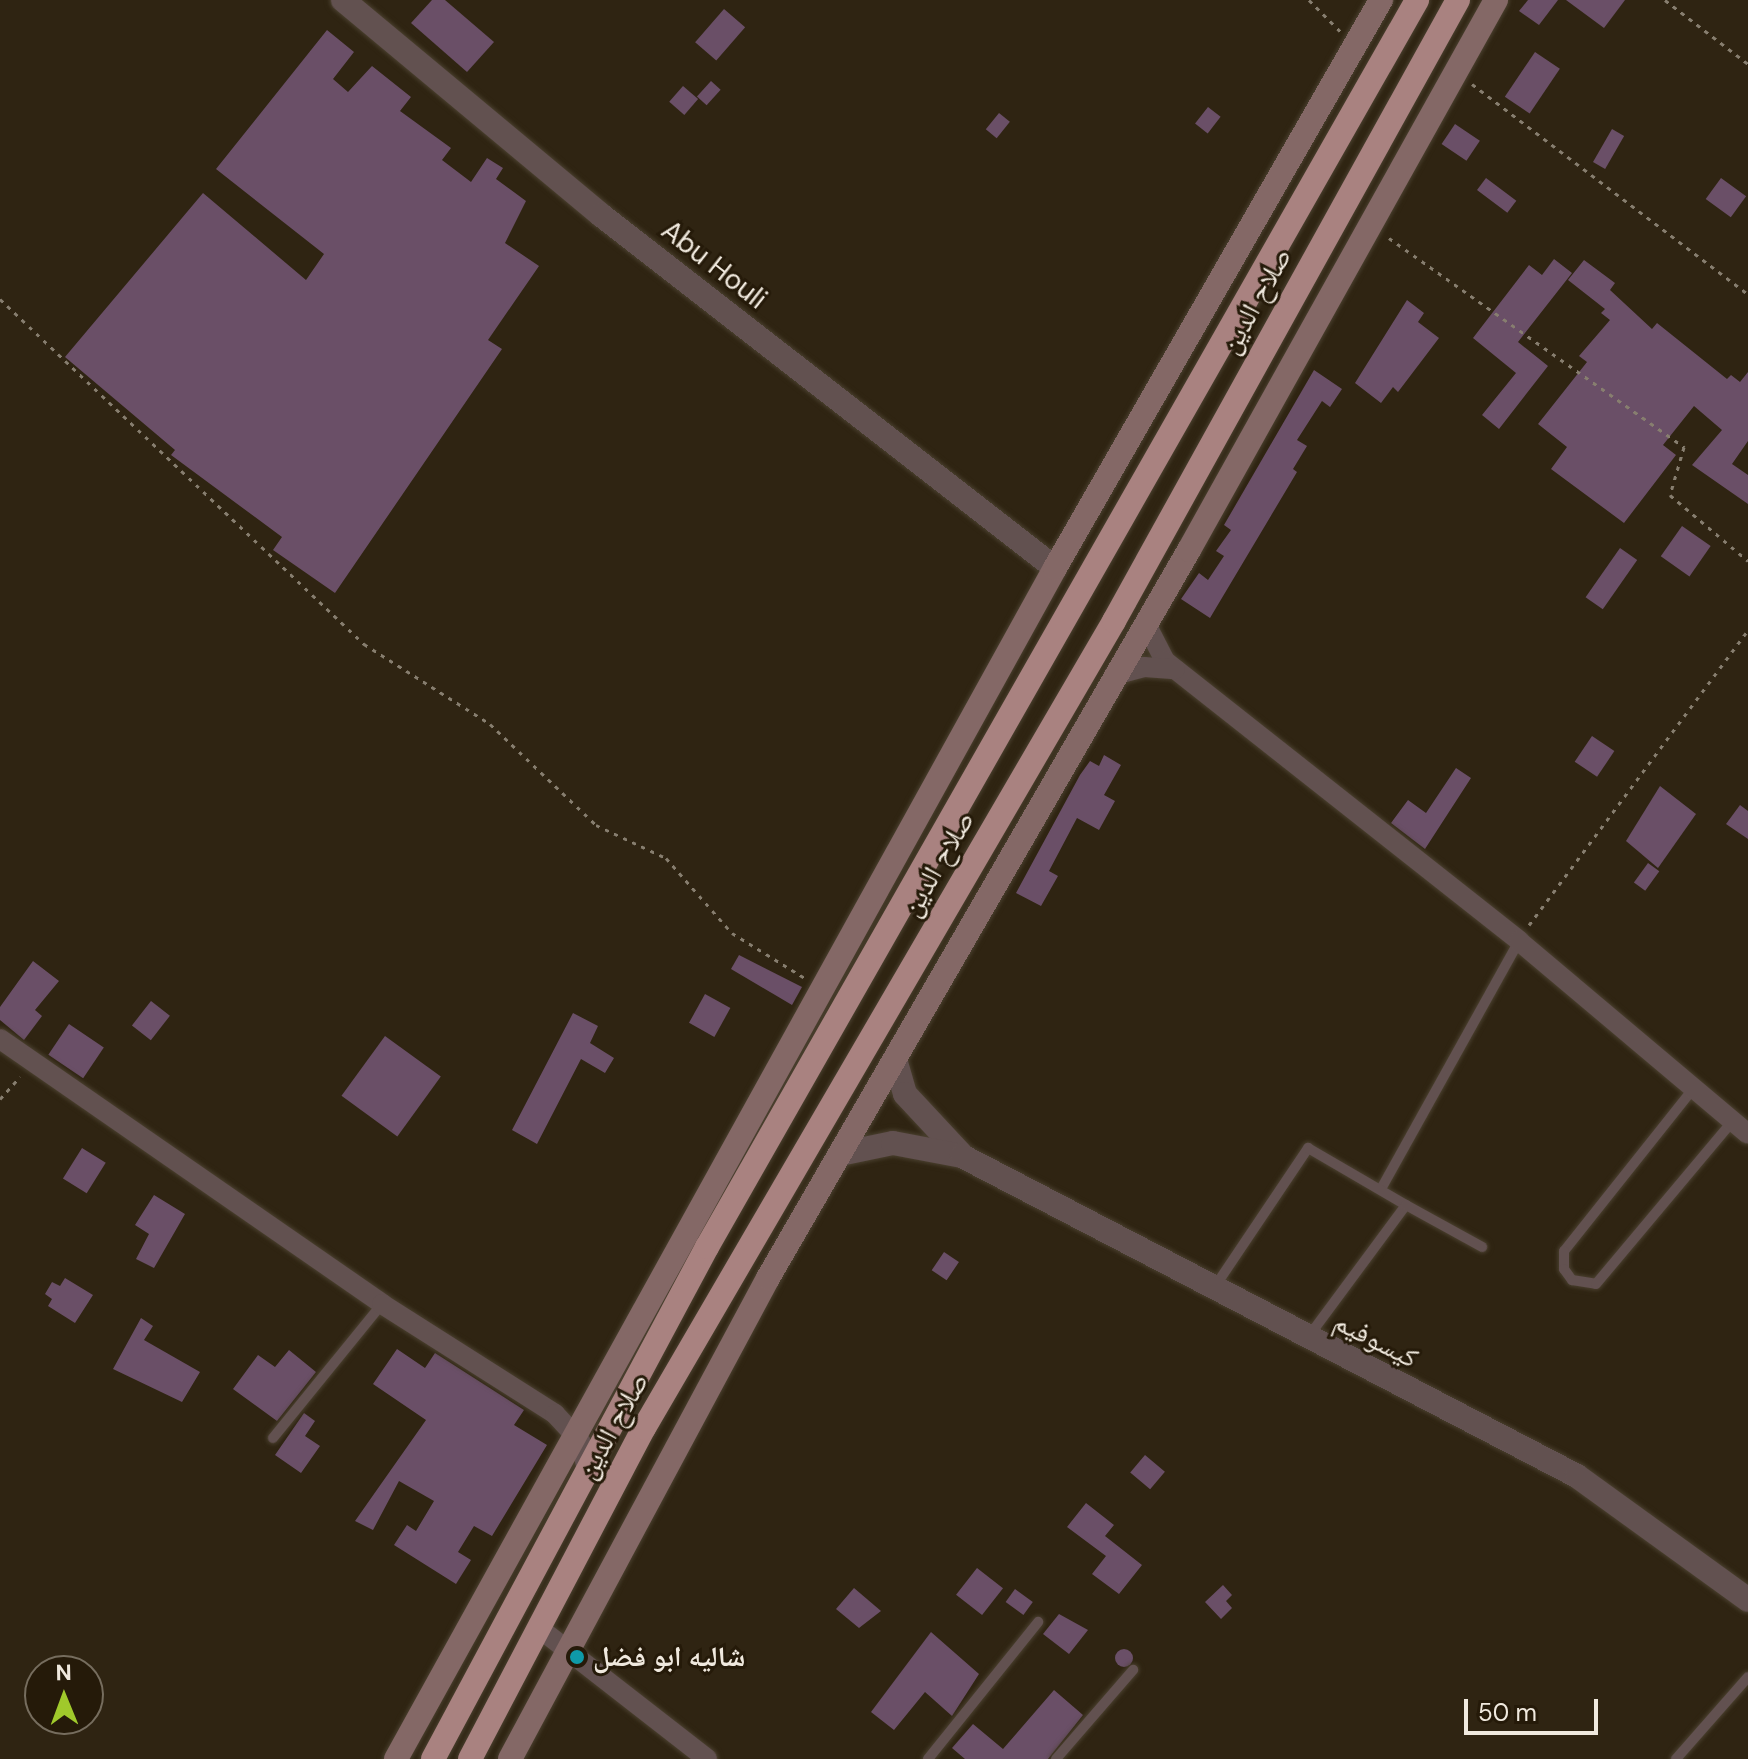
<!DOCTYPE html>
<meta charset="utf-8">
<style>
body{margin:0}
#map{position:relative;width:1748px;height:1759px;overflow:hidden;background:#2f2412;font-family:"DM Sans","Noto Naskh Arabic",sans-serif}
div>[style]{position:absolute}
.building>*{inset:0;background:#6a4f67;transform-origin:0 0}
.round{border-radius:50%}
.path>*{height:3px;margin-top:-1.5px;transform-origin:0;background:repeating-linear-gradient(90deg,#877e6f 0 4px,transparent 0 10px)}
.roads{filter:drop-shadow(0 0 2px #4a402f) drop-shadow(0 0 2px #4a402f)}
.service>*{height:10px;margin:-5px;padding:0 5px;transform-origin:5px;border-radius:5px;background:#625150}
.minor>*{height:20px;margin:-10px;padding:0 10px;transform-origin:10px;border-radius:10px;background:#625150}
.tertiary>*{height:24px;margin:-12px;padding:0 12px;transform-origin:12px;border-radius:12px;background:#625150}
.secondary>*{height:24px;margin:-12px;padding:0 12px;transform-origin:12px;border-radius:12px;background:#846866}
.trunk>*{height:24px;margin:-12px;padding:0 12px;transform-origin:12px;border-radius:12px;background:#a98280}
.dots>*{width:22px;height:22px;translate:-50% -50%;box-sizing:border-box;border:4px solid #251a09;border-radius:50%}
span{translate:-50% -50%;white-space:nowrap;text-align:center;line-height:1.15;-webkit-text-stroke:6px #251a09;paint-order:stroke}
.street-label{font-size:28px;color:#f0e9de}
.poi-label{font-size:28px;color:#f0e9de;font-weight:700}
.left{translate:0 -50%;text-align:left}
.north{position:absolute;left:24px;top:1655px;width:80px;height:80px;box-sizing:border-box;background:#251a09;border:2px solid #766d5e;border-radius:50%;rotate:359deg;font-size:22px;font-weight:700;line-height:32px;text-align:center;color:#f0e9de}
.north::after{content:'';display:block;margin:auto;width:28px;height:36px;background:#a0c92b;clip-path:polygon(50% 0,100% 100%,50% 72%,0 100%)}
.scale{position:absolute;left:1464px;top:1699px;width:134px;height:36px;box-sizing:border-box;border:4px solid #f0e9de;border-top:0;padding-left:10px;font-size:24px;line-height:28px;white-space:nowrap;color:#f0e9de;-webkit-text-stroke:6px #251a09;paint-order:stroke}
</style>
<div id="map">
<div class="building">
<div style="clip-path:polygon(432px 0,445px 0,494px 42px,467px 72px,411px 23px)"></div>
<div style="clip-path:polygon(1528px 0,1558px 0,1539px 25px,1519px 11px)"></div>
<div style="clip-path:polygon(1566px 0,1625px 0,1604px 28px)"></div>
<div style="left:724px;top:9px;width:28px;height:44px;rotate:41deg"></div>
<div style="clip-path:polygon(327px 30px,354px 52px,333px 79px,348px 92px,372px 66px,411px 97px,400px 111px,451px 148px,442px 160px,471px 182px,487px 158px,503px 168px,496px 179px,526px 201px,505px 243px,539px 266px,488px 340px,502px 349px,335px 593px,273px 550px,282px 537px,171px 455px,175px 450px,65px 357px,203px 193px,306px 280px,324px 254px,216px 169px)"></div>
<div style="left:1535px;top:52px;width:30px;height:54px;rotate:34deg"></div>
<div style="left:711px;top:81px;width:13px;height:21px;rotate:42deg"></div>
<div style="left:683px;top:86px;width:20px;height:21px;rotate:41deg"></div>
<div style="left:1208px;top:107px;width:16px;height:21px;rotate:38deg"></div>
<div style="left:999px;top:113px;width:14px;height:21px;rotate:39deg"></div>
<div style="left:1455px;top:124px;width:30px;height:24px;rotate:34deg"></div>
<div style="left:1612px;top:129px;width:14px;height:38px;rotate:30deg"></div>
<div style="left:1486px;top:178px;width:38px;height:15px;rotate:37deg"></div>
<div style="left:1721px;top:178px;width:31px;height:26px;rotate:36deg"></div>
<div style="clip-path:polygon(1554px 259px,1572px 273px,1518px 342px,1548px 366px,1499px 429px,1482px 415px,1516px 373px,1473px 338px,1529px 265px,1542px 275px)"></div>
<div style="clip-path:polygon(1584px 260px,1615px 283px,1610px 290px,1652px 329px,1657px 323px,1727px 379px,1731px 375px,1740px 382px,1748px 372px,1748px 441px,1732px 464px,1748px 475px,1748px 504px,1692px 465px,1722px 430px,1694px 406px,1663px 445px,1676px 455px,1624px 523px,1551px 469px,1567px 447px,1538px 424px,1587px 362px,1579px 356px,1610px 320px,1601px 313px,1605px 309px,1568px 280px)"></div>
<div style="clip-path:polygon(1407px 300px,1424px 313px,1418px 322px,1439px 338px,1398px 392px,1393px 387px,1381px 403px,1355px 383px)"></div>
<div style="clip-path:polygon(1314px 370px,1342px 389px,1330px 407px,1322px 401px,1297px 440px,1307px 446px,1293px 469px,1297px 472px,1210px 618px,1181px 599px,1199px 573px,1208px 580px,1224px 556px,1216px 551px,1231px 530px,1224px 525px)"></div>
<div style="left:1682px;top:526px;width:35px;height:37px;rotate:35deg"></div>
<div style="left:1620px;top:548px;width:21px;height:60px;rotate:35deg"></div>
<div style="left:1592px;top:736px;width:27px;height:31px;rotate:34deg"></div>
<div style="clip-path:polygon(1104px 755px,1121px 765px,1104px 795px,1115px 801px,1099px 830px,1077px 818px,1049px 871px,1058px 876px,1041px 906px,1016px 893px,1080px 775px,1090px 761px,1099px 766px)"></div>
<div style="clip-path:polygon(1456px 768px,1471px 778px,1425px 849px,1391px 823px,1408px 800px,1426px 813px)"></div>
<div style="clip-path:polygon(1660px 786px,1696px 814px,1658px 868px,1626px 841px)"></div>
<div style="clip-path:polygon(1740px 805px,1748px 811px,1748px 839px,1726px 824px)"></div>
<div style="left:1648px;top:863px;width:14px;height:24px;rotate:36deg"></div>
<div style="clip-path:polygon(739px 955px,802px 987px,792px 1005px,731px 969px)"></div>
<div style="clip-path:polygon(33px 961px,59px 981px,35px 1010px,42px 1016px,24px 1040px,0 1020px,0 1007px)"></div>
<div style="left:705px;top:994px;width:29px;height:33px;rotate:29deg"></div>
<div style="left:151px;top:1001px;width:24px;height:31px;rotate:38deg"></div>
<div style="clip-path:polygon(573px 1013px,598px 1026px,590px 1043px,614px 1058px,605px 1073px,581px 1059px,537px 1144px,512px 1130px)"></div>
<div style="left:69px;top:1024px;width:42px;height:37px;rotate:34deg"></div>
<div style="left:385px;top:1036px;width:69px;height:74px;rotate:36deg"></div>
<div style="left:82px;top:1148px;width:28px;height:36px;rotate:32deg"></div>
<div style="clip-path:polygon(154px 1195px,185px 1214px,154px 1268px,136px 1259px,149px 1234px,135px 1225px)"></div>
<div style="left:944px;top:1252px;width:18px;height:22px;rotate:34deg"></div>
<div style="clip-path:polygon(65px 1278px,93px 1295px,75px 1323px,48px 1306px,52px 1299px,45px 1294px,52px 1282px,60px 1286px)"></div>
<div style="clip-path:polygon(141px 1318px,153px 1326px,144px 1340px,200px 1372px,182px 1402px,113px 1369px)"></div>
<div style="clip-path:polygon(397px 1349px,425px 1368px,435px 1353px,524px 1410px,514px 1425px,547px 1445px,492px 1536px,474px 1526px,458px 1552px,471px 1560px,456px 1584px,394px 1545px,407px 1525px,416px 1531px,434px 1501px,399px 1481px,373px 1530px,355px 1521px,426px 1420px,373px 1384px)"></div>
<div style="clip-path:polygon(289px 1350px,316px 1372px,277px 1421px,233px 1389px,258px 1355px,275px 1367px)"></div>
<div style="clip-path:polygon(304px 1413px,315px 1421px,305px 1436px,320px 1446px,301px 1473px,275px 1455px)"></div>
<div style="left:1145px;top:1455px;width:26px;height:23px;rotate:40deg"></div>
<div style="clip-path:polygon(1086px 1503px,1114px 1525px,1105px 1536px,1142px 1565px,1119px 1594px,1092px 1574px,1106px 1556px,1067px 1527px)"></div>
<div style="left:977px;top:1568px;width:33px;height:34px;rotate:38deg"></div>
<div style="clip-path:polygon(1223px 1585px,1232px 1595px,1226px 1601px,1232px 1608px,1221px 1619px,1205px 1602px)"></div>
<div style="clip-path:polygon(854px 1588px,881px 1611px,859px 1628px,836px 1609px)"></div>
<div style="left:1015px;top:1589px;width:22px;height:16px;rotate:36deg"></div>
<div style="clip-path:polygon(1059px 1614px,1088px 1630px,1069px 1654px,1043px 1634px)"></div>
<div style="clip-path:polygon(931px 1632px,979px 1674px,952px 1716px,925px 1692px,894px 1730px,871px 1712px)"></div>
<div class="round" style="left:1115px;top:1649px;width:18px;height:18px"></div>
<div style="clip-path:polygon(1054px 1690px,1083px 1715px,1048px 1759px,965px 1759px,952px 1748px,973px 1724px,1003px 1749px)"></div>
</div>
<div class="path">
<div style="left:1309px;top:0;width:45px;rotate:45deg"></div>
<div style="left:1665px;top:0;width:105px;rotate:37.6deg"></div>
<div style="left:1472px;top:84px;width:347px;rotate:37.3deg"></div>
<div style="left:1389px;top:238px;width:362px;rotate:35.3deg"></div>
<div style="left:1684px;top:447px;width:50px;rotate:106.3deg"></div>
<div style="left:1670px;top:495px;width:102px;rotate:40.2deg"></div>
<div style="left:0;top:299px;width:502px;rotate:43.46deg"></div>
<div style="left:364px;top:644px;width:149px;rotate:32.4deg"></div>
<div style="left:490px;top:724px;width:146px;rotate:43.6deg"></div>
<div style="left:596px;top:825px;width:77px;rotate:25.2deg"></div>
<div style="left:666px;top:858px;width:100px;rotate:48.7deg"></div>
<div style="left:732px;top:933px;width:86px;rotate:31.7deg"></div>
<div style="left:1529px;top:925px;width:367px;rotate:-53.4deg"></div>
<div style="left:0;top:1099px;width:30px;rotate:-48deg"></div>
</div>
<div class="roads">
<div class="service">
<div style="left:1693px;top:1089px;width:207px;rotate:128.5deg"></div>
<div style="left:1564px;top:1251px;width:18px;rotate:90deg"></div>
<div style="left:1564px;top:1269px;width:14px;rotate:54deg"></div>
<div style="left:1572px;top:1280px;width:24px;rotate:9deg"></div>
<div style="left:1596px;top:1284px;width:213px;rotate:-50deg"></div>
<div style="left:1381px;top:1189px;width:284px;rotate:-60.9deg"></div>
<div style="left:1214px;top:1288px;width:169px;rotate:-56.1deg"></div>
<div style="left:1308px;top:1148px;width:113px;rotate:30.2deg"></div>
<div style="left:1309px;top:1336px;width:163px;rotate:-53.5deg"></div>
<div style="left:1406px;top:1205px;width:87px;rotate:28.9deg"></div>
<div style="left:273px;top:1438px;width:173px;rotate:-50.9deg"></div>
<div style="left:928px;top:1759px;width:176px;rotate:-51.2deg"></div>
<div style="left:1056px;top:1759px;width:118px;rotate:-49.1deg"></div>
<div style="left:1676px;top:1759px;width:109px;rotate:-48.7deg"></div>
</div>
<div class="minor">
<div style="left:1146px;top:624px;width:42px;rotate:62.8deg"></div>
<div style="left:1165px;top:661px;width:451px;rotate:38.3deg"></div>
<div style="left:1519px;top:941px;width:299px;rotate:40.1deg"></div>
<div style="left:1114px;top:675px;width:31px;rotate:-15deg"></div>
<div style="left:1144px;top:667px;width:31px;rotate:4deg"></div>
<div style="left:0;top:1039px;width:465px;rotate:34.7deg"></div>
<div style="left:382px;top:1304px;width:205px;rotate:32.4deg"></div>
<div style="left:555px;top:1414px;width:37px;rotate:47deg"></div>
<div style="left:580px;top:1441px;width:30px;rotate:76deg"></div>
<div style="left:539px;top:1628px;width:213px;rotate:37.9deg"></div>
</div>
<div class="tertiary">
<div style="left:343px;top:0;width:336px;rotate:39.8deg"></div>
<div style="left:601px;top:215px;width:575px;rotate:37.87deg"></div>
<div style="left:895px;top:1059px;width:36px;rotate:74deg"></div>
<div style="left:905px;top:1094px;width:82px;rotate:47deg"></div>
<div style="left:840px;top:1154px;width:54px;rotate:-11.7deg"></div>
<div style="left:893px;top:1143px;width:70px;rotate:10.7deg"></div>
<div style="left:962px;top:1156px;width:693px;rotate:27.49deg"></div>
<div style="left:1577px;top:1476px;width:211px;rotate:35.9deg"></div>
</div>
<div class="secondary">
<div style="left:396px;top:1759px;width:1361px;rotate:-61.04deg"></div>
<div style="left:1055px;top:568px;width:655px;rotate:-60.15deg"></div>
<div style="left:510px;top:1759px;width:546px;rotate:-61.79deg"></div>
<div style="left:768px;top:1278px;width:841px;rotate:-59.96deg"></div>
<div style="left:1189px;top:550px;width:630px;rotate:-60.83deg"></div>
</div>
<div class="trunk">
<div style="left:433px;top:1759px;width:581px;rotate:-61.85deg"></div>
<div style="left:707px;top:1247px;width:1435px;rotate:-60.34deg"></div>
<div style="left:470px;top:1759px;width:374px;rotate:-62.3deg"></div>
<div style="left:644px;top:1428px;width:934px;rotate:-59.78deg"></div>
<div style="left:1114px;top:621px;width:710px;rotate:-61.02deg"></div>
</div>
</div>
<div class="dots">
<div style="left:577px;top:1657px;background:#0f9aa8"></div>
</div>
<div class="street-label">
<span style="left:714px;top:265px;rotate:38deg">Abu Houli</span>
<span style="left:1256px;top:301px;rotate:-61deg">صلاح الدين</span>
<span style="left:938px;top:864px;rotate:-60deg">صلاح الدين</span>
<span style="left:1376px;top:1340px;rotate:27deg">كيسوفيم</span>
<span style="left:613px;top:1426px;rotate:-61deg">صلاح الدين</span>
</div>
<div class="poi-label">
<span class="left" style="left:593px;top:1657px">شاليه ابو فضل</span>
</div>
<div class="north">N</div>
<div class="scale">50 m</div>
</div>
